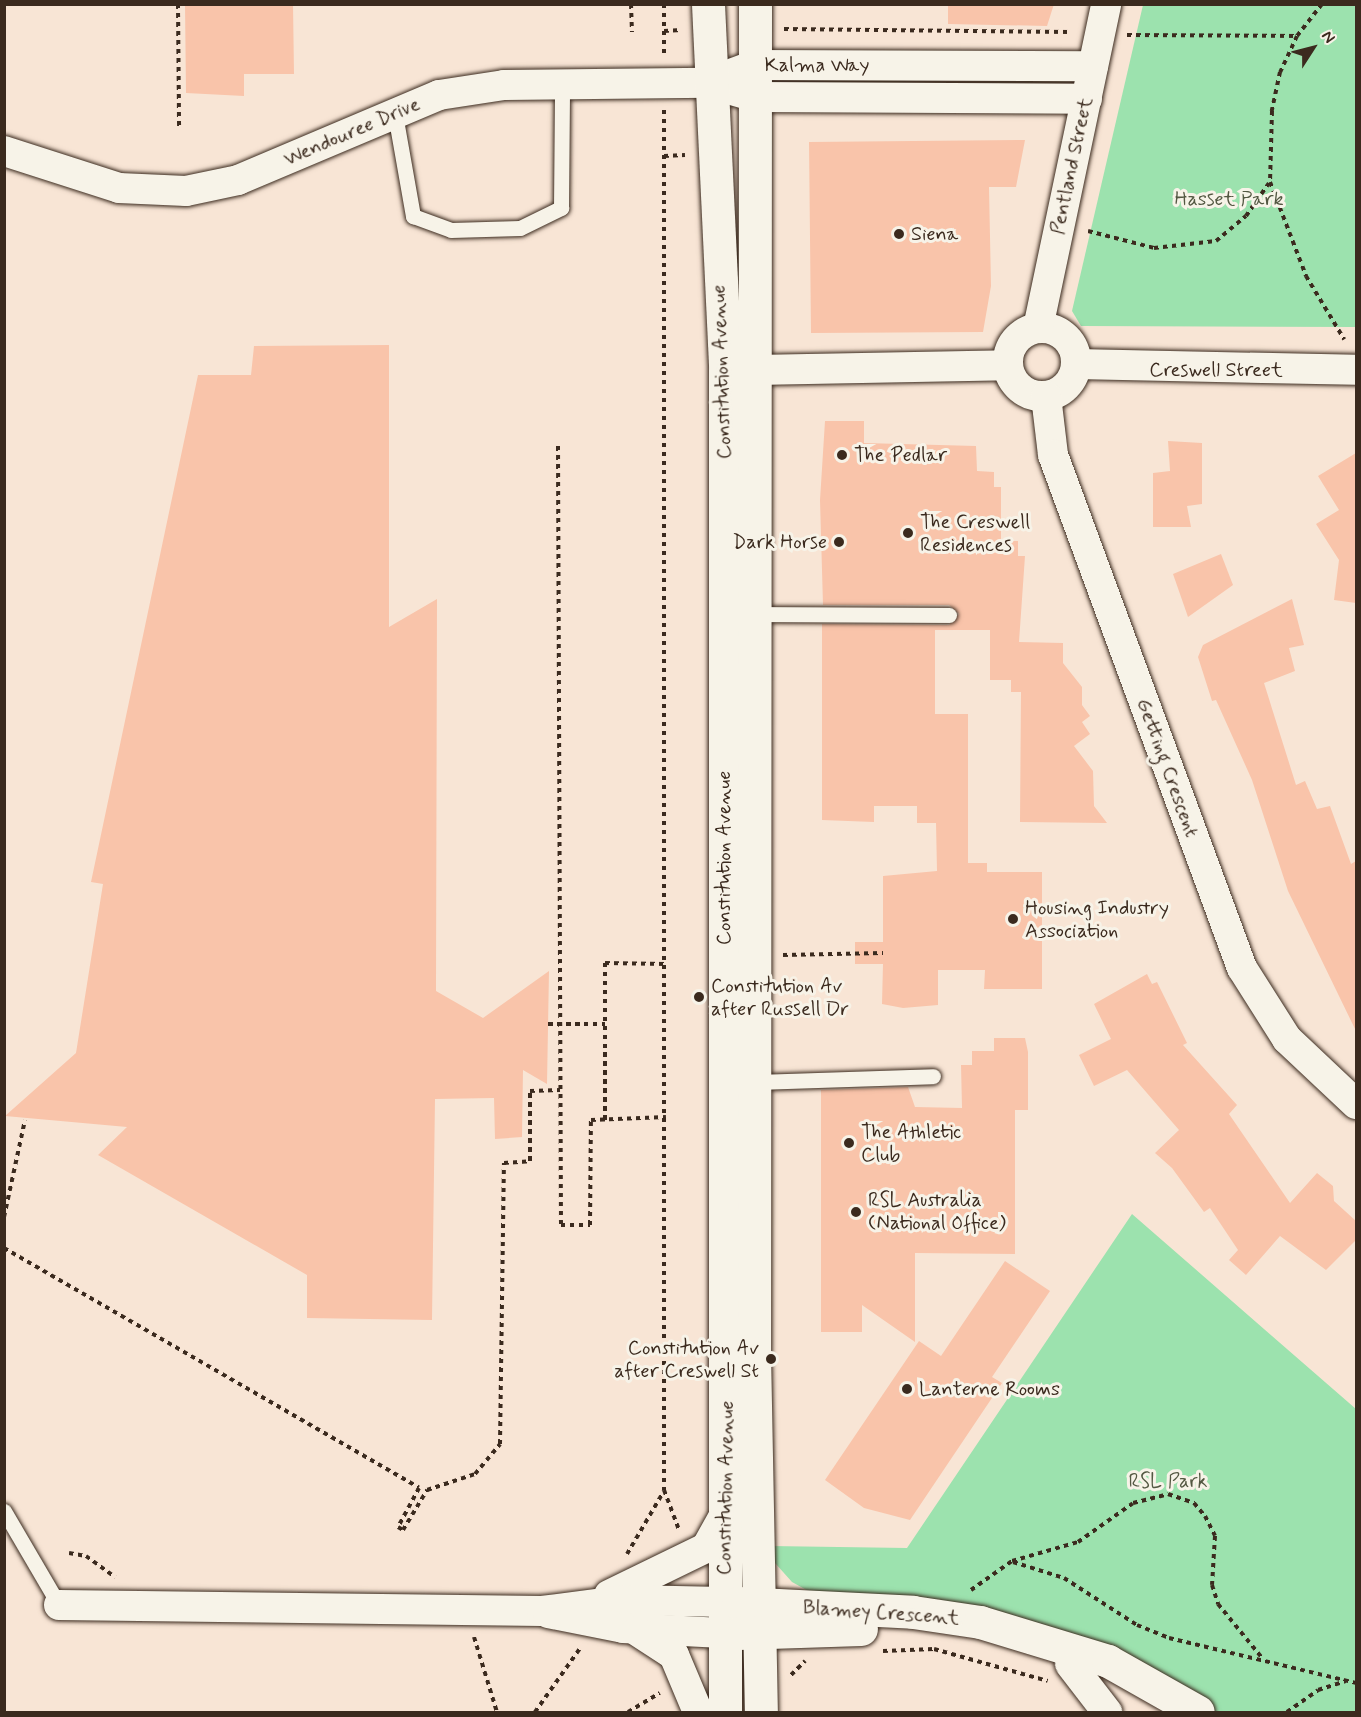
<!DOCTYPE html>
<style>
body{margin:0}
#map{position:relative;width:1361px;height:1717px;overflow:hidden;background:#f8e5d5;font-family:Mynerve,sans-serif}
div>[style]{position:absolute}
.green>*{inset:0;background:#9ce2ae}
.building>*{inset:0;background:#f9c4aa}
.path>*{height:4px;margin-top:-2px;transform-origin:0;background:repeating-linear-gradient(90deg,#3b2a1e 0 4.5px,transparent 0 9px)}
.roads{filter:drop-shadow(0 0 2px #3b2a1e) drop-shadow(0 0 2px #3b2a1e)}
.lane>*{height:15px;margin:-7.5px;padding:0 7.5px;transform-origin:7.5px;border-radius:7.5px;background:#f7f3e8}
.street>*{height:30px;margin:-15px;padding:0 15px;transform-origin:15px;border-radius:15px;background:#f7f3e8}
.street>.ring{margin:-15px;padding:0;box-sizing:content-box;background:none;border:30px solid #f7f3e8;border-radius:50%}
.secondary>*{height:33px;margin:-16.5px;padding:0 16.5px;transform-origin:16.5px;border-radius:16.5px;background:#f7f3e8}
.dots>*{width:16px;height:16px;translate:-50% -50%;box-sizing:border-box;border:3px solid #f7f3e8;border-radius:50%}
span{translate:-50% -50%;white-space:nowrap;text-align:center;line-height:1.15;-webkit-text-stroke:6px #f7f3e8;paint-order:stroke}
.street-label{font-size:20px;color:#3b2a1e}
.park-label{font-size:20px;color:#535842}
.poi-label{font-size:20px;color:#3b2a1e}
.left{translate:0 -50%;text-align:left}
.right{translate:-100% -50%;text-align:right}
.frame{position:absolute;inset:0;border:6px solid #3b2a1e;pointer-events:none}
.north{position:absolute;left:1283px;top:18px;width:60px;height:60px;-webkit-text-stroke:4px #f7f3e8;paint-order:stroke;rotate:54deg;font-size:16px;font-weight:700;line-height:24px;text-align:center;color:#3b2a1e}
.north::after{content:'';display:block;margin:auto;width:21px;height:27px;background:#3b2a1e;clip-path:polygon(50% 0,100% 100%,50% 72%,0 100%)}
</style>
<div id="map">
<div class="green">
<div style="clip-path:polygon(1143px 5px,1356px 5px,1356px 327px,1081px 326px,1072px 311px)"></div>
<div style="clip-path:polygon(1132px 1214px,1356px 1409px,1356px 1712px,1214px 1712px,1176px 1685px,812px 1593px,792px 1582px,775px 1563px,770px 1546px,907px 1548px)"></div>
</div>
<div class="building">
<div style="clip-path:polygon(185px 4px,293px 4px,294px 74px,244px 74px,244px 96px,186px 93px)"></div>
<div style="clip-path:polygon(948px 4px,1054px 4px,1047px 26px,948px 24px)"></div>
<div style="clip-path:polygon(1025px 140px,1016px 187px,989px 187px,991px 286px,983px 332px,811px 333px,809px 142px)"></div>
<div style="clip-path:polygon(389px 345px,389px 627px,437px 599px,436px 991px,483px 1018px,549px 971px,547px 1084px,523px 1070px,522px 1137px,495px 1139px,494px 1098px,435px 1099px,432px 1320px,307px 1318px,307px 1275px,98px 1155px,127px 1127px,5px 1116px,76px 1053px,103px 884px,91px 882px,198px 375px,251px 375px,254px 346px)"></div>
<div style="clip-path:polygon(825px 421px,864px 421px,864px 443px,976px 446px,977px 471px,994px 472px,994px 487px,1001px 487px,1001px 541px,1018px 541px,1018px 556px,1025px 556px,1019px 642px,1063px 643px,1063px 663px,1082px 687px,1082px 705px,1090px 716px,1082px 722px,1090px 734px,1074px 746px,1093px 771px,1094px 806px,1107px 823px,1020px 822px,1021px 692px,1011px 692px,1011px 680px,990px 680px,990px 630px,935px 630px,935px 714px,968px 714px,968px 863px,987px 863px,987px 872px,1042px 872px,1042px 989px,984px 989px,985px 970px,938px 970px,938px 1005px,903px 1008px,882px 1004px,883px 964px,855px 964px,855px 942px,883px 942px,883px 876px,937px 871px,936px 823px,917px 823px,917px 806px,874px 806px,874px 822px,822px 820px,822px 624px,949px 625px,959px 614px,949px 605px,823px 605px,820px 500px)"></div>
<div style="clip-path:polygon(1168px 441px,1202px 443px,1202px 504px,1187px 506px,1191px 527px,1153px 527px,1153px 473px,1170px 471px)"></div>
<div style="clip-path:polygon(1356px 453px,1356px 603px,1334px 600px,1339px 560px,1316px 524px,1339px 510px,1318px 476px)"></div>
<div style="clip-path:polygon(1221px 554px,1233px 585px,1188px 617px,1173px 574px)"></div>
<div style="clip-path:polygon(1292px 599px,1304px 645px,1289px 648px,1295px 671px,1264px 683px,1296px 785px,1305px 781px,1317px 809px,1330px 806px,1351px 864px,1356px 861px,1356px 1031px,1288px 891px,1252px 780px,1216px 700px,1212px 701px,1198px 657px,1203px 645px)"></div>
<div style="clip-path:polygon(1147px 974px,1152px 984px,1157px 982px,1187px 1043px,1183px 1045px,1237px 1105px,1229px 1114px,1290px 1203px,1317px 1173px,1333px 1186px,1334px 1201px,1356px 1221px,1356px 1240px,1326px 1270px,1280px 1236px,1246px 1275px,1229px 1260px,1238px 1250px,1210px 1208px,1204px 1212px,1172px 1168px,1155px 1153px,1179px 1130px,1127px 1070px,1094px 1086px,1079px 1055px,1111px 1039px,1094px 1004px)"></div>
<div style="clip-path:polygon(994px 1038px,1025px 1038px,1028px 1052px,1028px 1110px,1015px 1110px,1015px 1254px,915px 1253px,915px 1342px,862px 1305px,862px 1332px,821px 1332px,821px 1090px,908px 1087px,915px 1107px,962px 1108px,961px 1065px,972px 1065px,972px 1051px,994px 1051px)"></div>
<div style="clip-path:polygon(1005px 1261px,1050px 1291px,992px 1377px,1002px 1383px,910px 1520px,864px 1508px,825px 1480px,919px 1341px,941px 1356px)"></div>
</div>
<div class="path">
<div style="left:178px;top:4px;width:123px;rotate:89.5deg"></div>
<div style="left:631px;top:4px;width:28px;rotate:88deg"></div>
<div style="left:664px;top:4px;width:51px;rotate:90deg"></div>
<div style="left:1322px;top:4px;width:41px;rotate:128deg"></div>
<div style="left:1297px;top:36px;width:40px;rotate:115deg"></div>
<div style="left:1280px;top:72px;width:40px;rotate:102deg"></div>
<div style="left:1272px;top:111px;width:71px;rotate:91.6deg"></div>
<div style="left:1270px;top:182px;width:101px;rotate:69deg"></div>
<div style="left:1306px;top:276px;width:74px;rotate:58.9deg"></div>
<div style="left:784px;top:29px;width:287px;rotate:0.6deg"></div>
<div style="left:664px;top:31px;width:17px;rotate:-3deg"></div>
<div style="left:1127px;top:35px;width:170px;rotate:0.3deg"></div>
<div style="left:664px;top:110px;width:1380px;rotate:90deg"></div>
<div style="left:664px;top:1490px;width:43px;rotate:69.4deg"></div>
<div style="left:664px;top:156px;width:21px;rotate:-3deg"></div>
<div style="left:1088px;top:231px;width:68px;rotate:14.4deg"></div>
<div style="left:1154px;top:248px;width:62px;rotate:-6.4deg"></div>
<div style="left:1216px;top:241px;width:39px;rotate:-40deg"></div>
<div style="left:1246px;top:216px;width:40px;rotate:-55.1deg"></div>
<div style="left:558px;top:446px;width:779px;rotate:89.78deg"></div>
<div style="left:561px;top:1225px;width:29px"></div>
<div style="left:590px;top:1225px;width:105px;rotate:-89.5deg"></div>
<div style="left:591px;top:1120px;width:75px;rotate:-2.3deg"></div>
<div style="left:783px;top:955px;width:100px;rotate:-1.1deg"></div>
<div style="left:548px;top:1024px;width:57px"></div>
<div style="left:605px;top:1120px;width:157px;rotate:-90deg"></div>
<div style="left:605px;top:963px;width:61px;rotate:0.9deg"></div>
<div style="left:4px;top:1217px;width:99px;rotate:-77.8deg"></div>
<div style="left:4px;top:1248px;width:479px;rotate:30deg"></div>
<div style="left:419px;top:1488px;width:44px;rotate:118.3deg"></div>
<div style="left:398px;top:1527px;width:6px;rotate:31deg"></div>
<div style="left:403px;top:1530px;width:47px;rotate:-59deg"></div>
<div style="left:427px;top:1490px;width:51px;rotate:-18.4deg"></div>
<div style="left:475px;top:1474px;width:39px;rotate:-50deg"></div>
<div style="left:500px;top:1444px;width:281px;rotate:-89.2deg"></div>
<div style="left:504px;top:1163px;width:26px;rotate:-4deg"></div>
<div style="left:530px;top:1161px;width:70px;rotate:-90deg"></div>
<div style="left:530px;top:1091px;width:30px;rotate:-2deg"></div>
<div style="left:69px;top:1553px;width:17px;rotate:10deg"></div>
<div style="left:86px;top:1556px;width:36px;rotate:36deg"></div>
<div style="left:627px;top:1554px;width:73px;rotate:-59.6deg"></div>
<div style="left:1013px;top:1562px;width:53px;rotate:17.4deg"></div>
<div style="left:1064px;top:1578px;width:87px;rotate:32.8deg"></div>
<div style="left:1137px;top:1625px;width:35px;rotate:22deg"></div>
<div style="left:1169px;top:1638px;width:192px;rotate:13.5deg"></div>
<div style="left:971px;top:1590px;width:50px;rotate:-35.3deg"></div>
<div style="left:1012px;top:1561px;width:69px;rotate:-16.1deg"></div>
<div style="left:1078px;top:1542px;width:67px;rotate:-35.3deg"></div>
<div style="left:1133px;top:1503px;width:36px;rotate:-14deg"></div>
<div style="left:1168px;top:1494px;width:28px;rotate:19deg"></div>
<div style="left:1194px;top:1503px;width:17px;rotate:50deg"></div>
<div style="left:1205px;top:1516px;width:22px;rotate:63deg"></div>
<div style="left:1215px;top:1536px;width:49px;rotate:93.5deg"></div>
<div style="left:1212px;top:1585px;width:20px;rotate:72deg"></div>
<div style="left:1218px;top:1604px;width:71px;rotate:50.7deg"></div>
<div style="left:474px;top:1637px;width:78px;rotate:73deg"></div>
<div style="left:883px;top:1651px;width:51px;rotate:-2.2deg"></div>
<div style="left:934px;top:1649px;width:118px;rotate:15.7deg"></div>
<div style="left:791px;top:1675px;width:20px;rotate:-45deg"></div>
<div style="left:535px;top:1712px;width:80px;rotate:-54.7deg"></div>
<div style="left:628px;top:1712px;width:37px;rotate:-31deg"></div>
<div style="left:1287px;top:1712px;width:38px;rotate:-35deg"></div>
<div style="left:1318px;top:1690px;width:29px;rotate:-18deg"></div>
</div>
<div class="roads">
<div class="lane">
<div style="left:395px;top:114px;width:104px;rotate:80deg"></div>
<div style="left:413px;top:216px;width:40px;rotate:20.2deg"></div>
<div style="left:451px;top:230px;width:69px;rotate:-1.7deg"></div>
<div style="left:520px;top:228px;width:46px;rotate:-26deg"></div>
<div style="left:561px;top:208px;width:123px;rotate:-89.5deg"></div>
<div style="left:751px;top:614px;width:198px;rotate:0.3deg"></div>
<div style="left:756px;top:1082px;width:177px;rotate:-1.9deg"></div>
<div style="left:4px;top:1511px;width:109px;rotate:59.7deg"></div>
</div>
<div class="street">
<div style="left:733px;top:73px;width:23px;rotate:-20deg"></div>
<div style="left:755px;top:65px;width:338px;rotate:0.2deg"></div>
<div style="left:4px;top:151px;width:121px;rotate:17.8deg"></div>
<div style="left:119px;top:188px;width:67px;rotate:2.6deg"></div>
<div style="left:186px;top:191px;width:53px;rotate:-11.9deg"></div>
<div style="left:238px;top:180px;width:218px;rotate:-22.9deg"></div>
<div style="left:439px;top:95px;width:66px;rotate:-8.7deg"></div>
<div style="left:504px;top:85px;width:204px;rotate:-0.6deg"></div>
<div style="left:708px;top:83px;width:50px;rotate:16.3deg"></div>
<div style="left:756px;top:97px;width:331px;rotate:0.3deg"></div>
<div class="ring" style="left:1008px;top:328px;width:38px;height:38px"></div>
<div style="left:1038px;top:328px;width:331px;rotate:-78.1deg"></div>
<div style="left:1076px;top:364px;width:280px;rotate:1.2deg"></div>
<div style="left:755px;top:370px;width:253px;rotate:-1.1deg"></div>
<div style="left:1046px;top:396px;width:59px;rotate:83.2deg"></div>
<div style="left:1053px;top:455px;width:547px;rotate:69.78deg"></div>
<div style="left:1242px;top:968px;width:84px;rotate:57.6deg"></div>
<div style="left:1287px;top:1039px;width:95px;rotate:43.3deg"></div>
<div style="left:609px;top:1595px;width:108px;rotate:-25.9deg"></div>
<div style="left:706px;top:1548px;width:41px;rotate:-60.9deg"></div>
<div style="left:59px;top:1605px;width:483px;rotate:0.7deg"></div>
<div style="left:542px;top:1611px;width:86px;rotate:-7.4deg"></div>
<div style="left:627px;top:1600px;width:97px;rotate:1.2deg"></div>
<div style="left:548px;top:1613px;width:76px;rotate:11.3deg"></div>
<div style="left:623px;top:1628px;width:100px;rotate:2.9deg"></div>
<div style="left:637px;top:1631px;width:44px;rotate:33deg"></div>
<div style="left:674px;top:1655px;width:62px;rotate:67.2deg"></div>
<div style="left:1070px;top:1664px;width:61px;rotate:52.4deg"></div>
</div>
<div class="secondary">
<div style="left:708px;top:4px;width:366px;rotate:87.3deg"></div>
<div style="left:725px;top:370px;width:1342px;rotate:90deg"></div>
<div style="left:755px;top:4px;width:1349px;rotate:90.04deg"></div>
<div style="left:754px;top:1353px;width:359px;rotate:88.9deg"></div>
<div style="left:738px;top:1603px;width:175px;rotate:2.9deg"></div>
<div style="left:913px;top:1612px;width:68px;rotate:8.5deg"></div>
<div style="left:980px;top:1622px;width:134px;rotate:16.9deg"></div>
<div style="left:1108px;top:1661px;width:103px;rotate:29.5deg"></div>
<div style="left:738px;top:1633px;width:123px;rotate:-1.9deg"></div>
</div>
</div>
<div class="dots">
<div style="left:899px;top:234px;background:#3b2a1e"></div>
<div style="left:842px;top:455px;background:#3b2a1e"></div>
<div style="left:908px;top:533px;background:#3b2a1e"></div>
<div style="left:839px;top:542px;background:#3b2a1e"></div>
<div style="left:1013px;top:919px;background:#3b2a1e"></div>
<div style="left:699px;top:997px;background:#3b2a1e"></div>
<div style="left:849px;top:1143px;background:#3b2a1e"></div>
<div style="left:856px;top:1212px;background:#3b2a1e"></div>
<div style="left:771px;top:1359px;background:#3b2a1e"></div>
<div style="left:907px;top:1389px;background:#3b2a1e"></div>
</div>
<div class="street-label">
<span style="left:817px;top:65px">Kalma Way</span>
<span style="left:352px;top:132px;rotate:-23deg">Wendouree Drive</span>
<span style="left:1072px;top:166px;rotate:-78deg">Pentland Street</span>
<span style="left:1216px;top:370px">Creswell Street</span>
<span style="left:722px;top:372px;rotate:-92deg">Constitution Avenue</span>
<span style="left:1167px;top:768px;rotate:70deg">Getting Crescent</span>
<span style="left:724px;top:858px;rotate:-90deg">Constitution Avenue</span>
<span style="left:726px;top:1488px;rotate:-89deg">Constitution Avenue</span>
<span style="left:881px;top:1613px;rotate:4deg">Blamey Crescent</span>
</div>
<div class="park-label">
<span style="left:1229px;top:199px">Hasset Park</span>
<span style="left:1168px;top:1481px">RSL Park</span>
</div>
<div class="poi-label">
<span class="left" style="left:911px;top:234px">Siena</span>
<span class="left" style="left:854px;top:455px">The Pedlar</span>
<span class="left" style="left:920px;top:534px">The Creswell<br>Residences</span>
<span class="right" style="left:827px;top:542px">Dark Horse</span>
<span class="left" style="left:1025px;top:920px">Housing Industry<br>Association</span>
<span class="left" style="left:711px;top:998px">Constitution Av<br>after Russell Dr</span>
<span class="left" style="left:861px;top:1144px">The Athletic<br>Club</span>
<span class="left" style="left:868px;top:1212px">RSL Australia<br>(National Office)</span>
<span class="right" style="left:759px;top:1360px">Constitution Av<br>after Creswell St</span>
<span class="left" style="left:919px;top:1389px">Lanterne Rooms</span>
</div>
<div class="frame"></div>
<div class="north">N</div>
</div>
